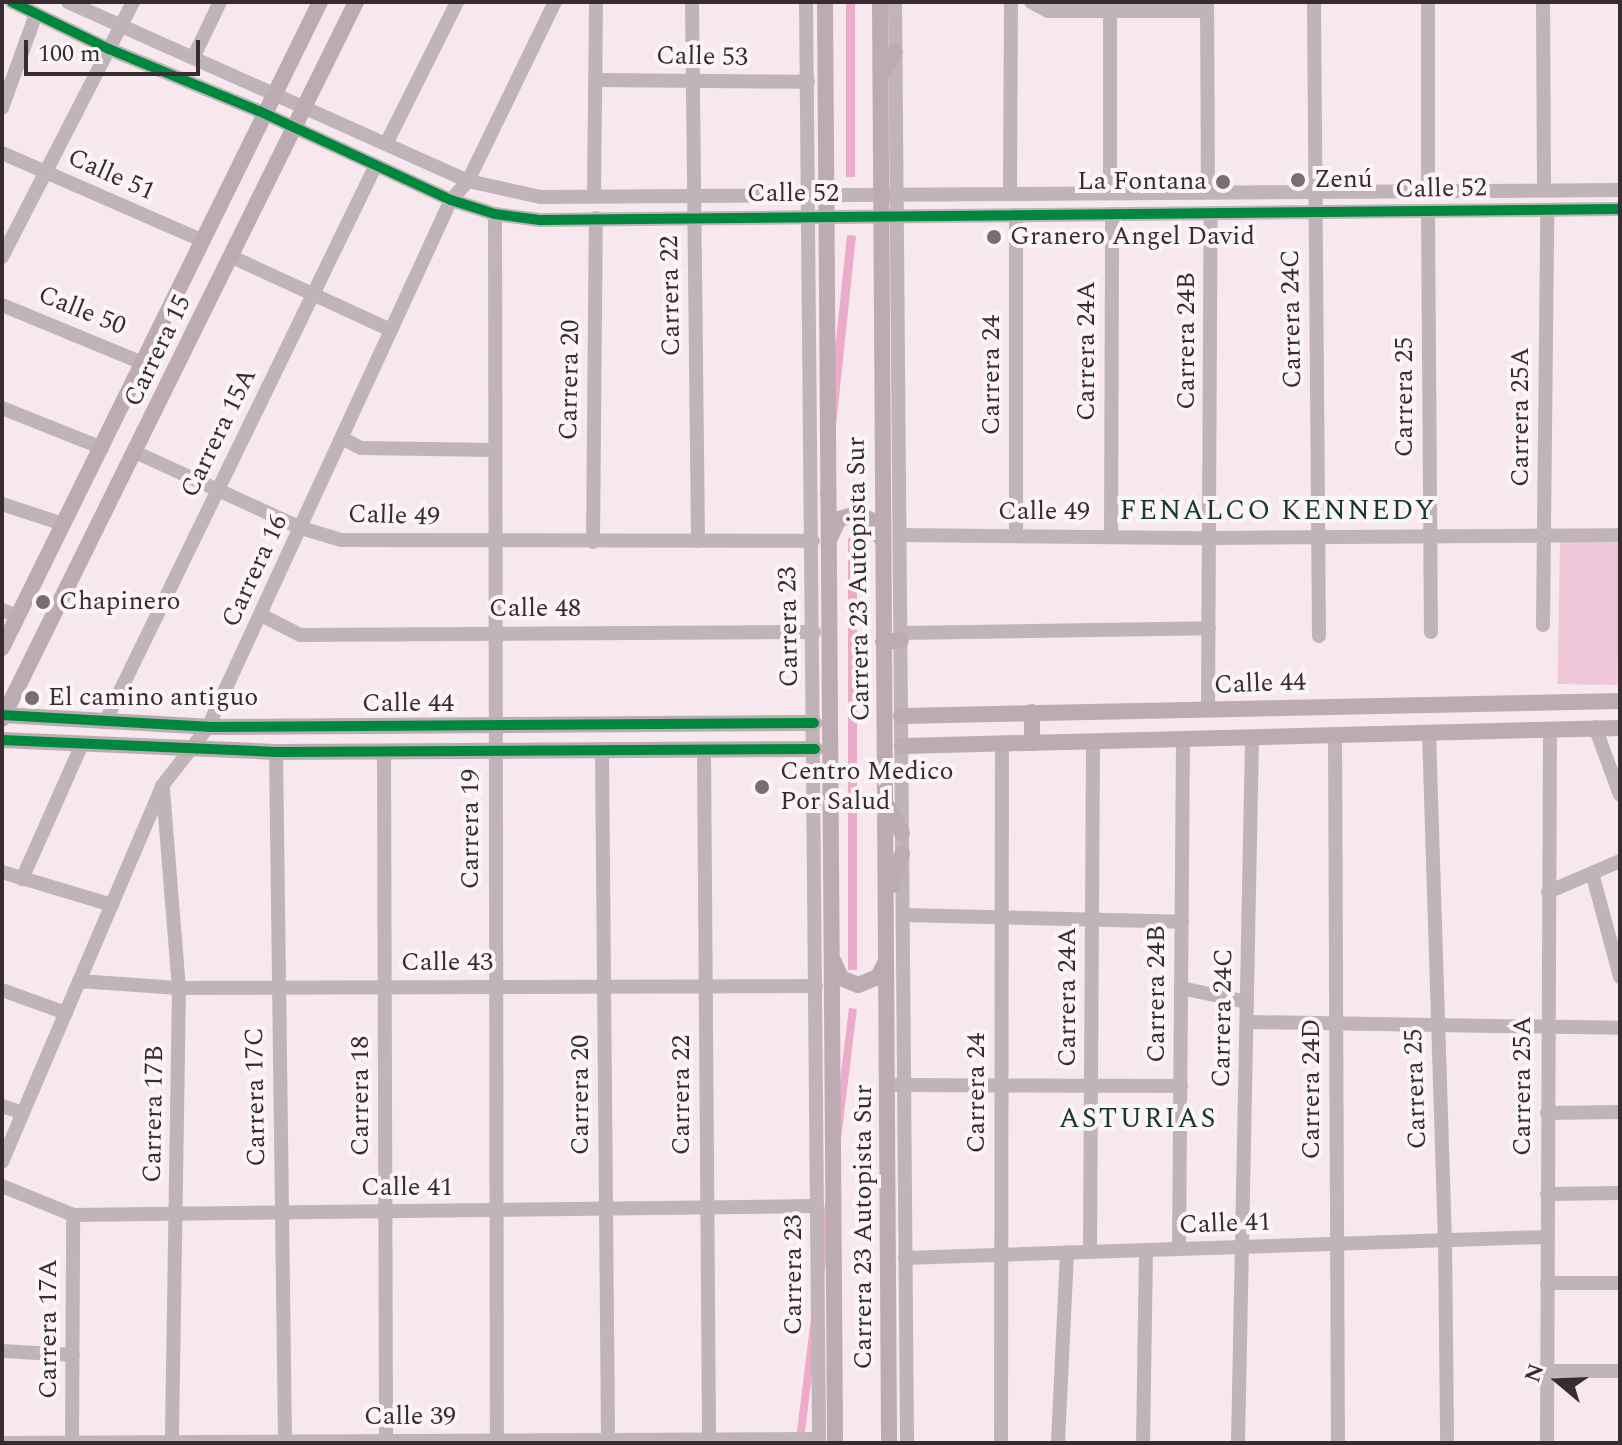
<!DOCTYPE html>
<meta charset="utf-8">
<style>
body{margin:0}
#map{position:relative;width:1622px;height:1445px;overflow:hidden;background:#f6e8ed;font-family:Spectral,serif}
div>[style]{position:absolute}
.green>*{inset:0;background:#efc7d8;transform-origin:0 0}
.water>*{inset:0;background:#ecacc9;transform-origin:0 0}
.minor>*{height:14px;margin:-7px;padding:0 7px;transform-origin:7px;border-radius:7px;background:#c1b4b9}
.major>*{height:16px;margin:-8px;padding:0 8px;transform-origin:8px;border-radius:8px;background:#bcacb2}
.cycleway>*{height:10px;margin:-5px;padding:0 5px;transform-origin:5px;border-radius:5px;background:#00873e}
.dots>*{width:22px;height:22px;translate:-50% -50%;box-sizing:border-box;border:4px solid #fcf5f8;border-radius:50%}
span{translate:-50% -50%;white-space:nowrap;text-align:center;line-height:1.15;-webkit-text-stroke:8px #fcf5f8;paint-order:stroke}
.street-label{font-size:26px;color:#382c31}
.poi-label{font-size:26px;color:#382c31}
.left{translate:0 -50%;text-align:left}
.right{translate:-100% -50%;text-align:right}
.neighbourhood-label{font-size:28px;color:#183831;letter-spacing:2px}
.frame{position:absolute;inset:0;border:4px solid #382c31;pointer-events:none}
.north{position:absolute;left:1518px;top:1341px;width:80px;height:80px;-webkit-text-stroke:6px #fcf5f8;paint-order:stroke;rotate:289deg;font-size:22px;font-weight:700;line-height:32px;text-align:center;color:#382c31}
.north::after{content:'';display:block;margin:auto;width:28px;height:36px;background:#382c31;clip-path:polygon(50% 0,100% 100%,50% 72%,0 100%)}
.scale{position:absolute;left:24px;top:40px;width:176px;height:36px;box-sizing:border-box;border:4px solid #382c31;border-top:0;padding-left:10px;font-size:24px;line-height:28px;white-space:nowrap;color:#382c31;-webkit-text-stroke:6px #fcf5f8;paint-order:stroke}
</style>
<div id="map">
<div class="green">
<div style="left:1560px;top:542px;width:60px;height:142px;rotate:1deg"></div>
</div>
<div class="water">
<div style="left:846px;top:2px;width:9px;height:175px"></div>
<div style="left:847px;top:235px;width:9px;height:263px;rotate:6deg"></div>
<div style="left:848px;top:538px;width:9px;height:432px"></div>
<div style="left:849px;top:1008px;width:8px;height:435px;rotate:7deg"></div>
</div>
<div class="minor">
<div style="left:12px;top:2px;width:108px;rotate:25.9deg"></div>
<div style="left:109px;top:49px;width:162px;rotate:22.5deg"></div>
<div style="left:259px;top:111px;width:212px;rotate:24.9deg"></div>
<div style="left:451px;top:200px;width:46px;rotate:17.7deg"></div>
<div style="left:495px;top:214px;width:45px;rotate:7.6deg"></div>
<div style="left:540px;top:220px;width:1080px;rotate:-0.58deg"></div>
<div style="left:68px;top:2px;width:438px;rotate:24.1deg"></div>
<div style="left:468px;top:181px;width:75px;rotate:12.4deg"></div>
<div style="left:541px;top:197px;width:1079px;rotate:-0.37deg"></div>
<div style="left:692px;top:2px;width:539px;rotate:89.36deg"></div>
<div style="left:806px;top:2px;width:1441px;rotate:89.48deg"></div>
<div style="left:895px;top:2px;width:1441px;rotate:89.52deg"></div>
<div style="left:1031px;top:2px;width:19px;rotate:28deg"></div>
<div style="left:1048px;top:11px;width:159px"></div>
<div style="left:1207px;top:2px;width:189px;rotate:89.7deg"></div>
<div style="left:1314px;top:2px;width:634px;rotate:89.55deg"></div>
<div style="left:1428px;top:2px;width:188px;rotate:90deg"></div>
<div style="left:1543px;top:2px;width:188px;rotate:89.7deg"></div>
<div style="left:194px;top:56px;width:60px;rotate:-64.3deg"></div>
<div style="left:596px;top:80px;width:212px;rotate:0.5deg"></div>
<div style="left:2px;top:108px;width:100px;rotate:-70.1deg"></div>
<div style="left:386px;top:144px;width:159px;rotate:-63.4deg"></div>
<div style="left:2px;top:153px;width:217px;rotate:23.6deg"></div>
<div style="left:1110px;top:191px;width:180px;rotate:-90deg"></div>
<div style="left:1010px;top:192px;width:190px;rotate:-89.7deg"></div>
<div style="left:594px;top:196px;width:194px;rotate:-89.4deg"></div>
<div style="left:1428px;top:211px;width:421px;rotate:89.6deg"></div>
<div style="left:495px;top:214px;width:1229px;rotate:89.91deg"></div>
<div style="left:1016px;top:215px;width:321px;rotate:90deg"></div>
<div style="left:2px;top:257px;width:287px;rotate:-62.8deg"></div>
<div style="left:232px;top:257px;width:175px;rotate:24.7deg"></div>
<div style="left:2px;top:305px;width:152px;rotate:22.4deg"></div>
<div style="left:2px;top:408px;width:108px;rotate:21.8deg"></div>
<div style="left:342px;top:438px;width:21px;rotate:28deg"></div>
<div style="left:361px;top:448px;width:134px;rotate:0.9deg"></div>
<div style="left:135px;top:452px;width:183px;rotate:24.6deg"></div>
<div style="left:301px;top:528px;width:42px;rotate:16.7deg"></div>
<div style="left:341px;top:540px;width:472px;rotate:0.1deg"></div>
<div style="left:2px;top:504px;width:64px;rotate:18.2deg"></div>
<div style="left:900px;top:535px;width:310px;rotate:0.6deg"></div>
<div style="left:1210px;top:538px;width:410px;rotate:-0.4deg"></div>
<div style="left:1111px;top:537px;width:323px;rotate:-89.8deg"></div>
<div style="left:593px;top:542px;width:324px;rotate:-89.5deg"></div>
<div style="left:2px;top:610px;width:17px;rotate:21deg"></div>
<div style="left:261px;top:615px;width:44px;rotate:27.1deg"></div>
<div style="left:300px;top:635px;width:514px;rotate:-0.33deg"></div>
<div style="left:1543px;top:625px;width:415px;rotate:-89.4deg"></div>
<div style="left:901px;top:633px;width:308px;rotate:-0.9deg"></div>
<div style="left:1208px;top:710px;width:497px;rotate:-89.7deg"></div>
<div style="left:105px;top:722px;width:619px;rotate:-64.06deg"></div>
<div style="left:1595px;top:727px;width:72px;rotate:69.8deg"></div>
<div style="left:1429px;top:733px;width:508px;rotate:88.2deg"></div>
<div style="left:1445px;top:1241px;width:202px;rotate:89.4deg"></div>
<div style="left:1335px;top:735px;width:708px;rotate:89.76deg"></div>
<div style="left:602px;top:750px;width:690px;rotate:89.5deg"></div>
<div style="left:704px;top:750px;width:690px;rotate:89.58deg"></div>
<div style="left:384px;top:751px;width:690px;rotate:89.83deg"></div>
<div style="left:276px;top:752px;width:690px;rotate:89.25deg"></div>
<div style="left:163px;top:790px;width:199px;rotate:85.4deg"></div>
<div style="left:179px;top:988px;width:455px;rotate:90.9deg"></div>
<div style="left:2px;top:872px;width:115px;rotate:16.7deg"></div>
<div style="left:1592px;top:873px;width:108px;rotate:74.9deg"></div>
<div style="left:22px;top:879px;width:148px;rotate:-66deg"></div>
<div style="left:1548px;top:892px;width:78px;rotate:-23.3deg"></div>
<div style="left:903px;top:915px;width:279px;rotate:1.4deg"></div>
<div style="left:79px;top:981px;width:100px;rotate:4deg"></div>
<div style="left:179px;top:988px;width:637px;rotate:-0.18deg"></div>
<div style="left:1181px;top:988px;width:67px;rotate:12deg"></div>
<div style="left:2px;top:990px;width:68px;rotate:19.8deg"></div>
<div style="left:1247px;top:1022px;width:373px;rotate:0.9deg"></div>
<div style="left:896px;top:1085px;width:285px;rotate:0.2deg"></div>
<div style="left:2px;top:1106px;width:22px;rotate:18deg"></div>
<div style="left:1547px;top:1113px;width:73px;rotate:-0.8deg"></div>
<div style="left:2px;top:1162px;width:409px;rotate:-66.9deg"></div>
<div style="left:162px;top:786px;width:75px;rotate:-52.1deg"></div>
<div style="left:208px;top:727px;width:580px;rotate:-65.25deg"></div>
<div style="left:451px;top:200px;width:25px;rotate:-48deg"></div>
<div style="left:468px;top:181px;width:199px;rotate:-64.1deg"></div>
<div style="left:2px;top:1186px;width:77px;rotate:22.2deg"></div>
<div style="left:73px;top:1215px;width:744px;rotate:-0.69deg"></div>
<div style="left:1547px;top:1194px;width:73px;rotate:-0.8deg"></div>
<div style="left:1179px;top:1249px;width:510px;rotate:-89.55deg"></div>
<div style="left:1090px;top:1252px;width:511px;rotate:-89.66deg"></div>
<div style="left:905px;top:1258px;width:641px;rotate:-1.88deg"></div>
<div style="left:1547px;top:1283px;width:73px"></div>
<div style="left:2px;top:1351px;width:71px;rotate:3.2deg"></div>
<div style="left:1547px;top:1371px;width:73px"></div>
<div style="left:2px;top:1443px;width:817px;rotate:-0.28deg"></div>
<div style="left:72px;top:1443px;width:228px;rotate:-89.7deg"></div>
<div style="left:1001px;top:1443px;width:699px;rotate:-89.92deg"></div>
<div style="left:1058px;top:1443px;width:191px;rotate:-87.3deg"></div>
<div style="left:1143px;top:1443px;width:193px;rotate:-89.1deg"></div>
<div style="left:1238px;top:1443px;width:705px;rotate:-88.86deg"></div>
<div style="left:1547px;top:1443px;width:714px;rotate:-89.76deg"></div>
</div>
<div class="major">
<div style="left:825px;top:2px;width:1441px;rotate:89.6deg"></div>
<div style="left:880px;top:2px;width:1441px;rotate:89.64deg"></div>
<div style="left:881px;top:75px;width:27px;rotate:-59deg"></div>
<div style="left:830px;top:538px;width:21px;rotate:-65deg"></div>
<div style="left:839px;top:519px;width:18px;rotate:-16deg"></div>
<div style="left:856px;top:514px;width:16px;rotate:22deg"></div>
<div style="left:871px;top:520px;width:21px;rotate:61deg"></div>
<div style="left:883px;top:642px;width:18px;rotate:-6deg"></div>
<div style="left:2px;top:648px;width:720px;rotate:-63.79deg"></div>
<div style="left:2px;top:715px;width:206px;rotate:3.3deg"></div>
<div style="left:208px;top:727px;width:606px;rotate:-0.38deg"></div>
<div style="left:901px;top:716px;width:719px;rotate:-1.2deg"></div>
<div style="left:2px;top:719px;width:800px;rotate:-63.72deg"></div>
<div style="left:2px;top:740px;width:274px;rotate:2.5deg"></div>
<div style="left:276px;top:752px;width:539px;rotate:-0.32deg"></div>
<div style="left:1032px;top:743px;width:31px;rotate:-90deg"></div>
<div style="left:902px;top:746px;width:718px;rotate:-1.44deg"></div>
<div style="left:887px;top:806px;width:31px;rotate:61deg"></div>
<div style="left:892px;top:885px;width:33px;rotate:-72deg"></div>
<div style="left:834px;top:962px;width:17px;rotate:66deg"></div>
<div style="left:841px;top:978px;width:18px;rotate:22deg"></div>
<div style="left:858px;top:985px;width:22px;rotate:-22deg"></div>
<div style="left:878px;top:977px;width:18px;rotate:-63deg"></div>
</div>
<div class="cycleway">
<div style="left:12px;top:2px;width:108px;rotate:25.9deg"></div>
<div style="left:109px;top:49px;width:162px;rotate:22.5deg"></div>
<div style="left:259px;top:111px;width:212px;rotate:24.9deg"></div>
<div style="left:451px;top:200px;width:46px;rotate:17.7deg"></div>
<div style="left:495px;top:214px;width:45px;rotate:7.6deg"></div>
<div style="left:540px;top:220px;width:1080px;rotate:-0.58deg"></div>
<div style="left:2px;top:715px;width:206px;rotate:3.3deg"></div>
<div style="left:208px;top:727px;width:606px;rotate:-0.38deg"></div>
<div style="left:2px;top:740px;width:274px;rotate:2.5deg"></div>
<div style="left:276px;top:752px;width:539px;rotate:-0.32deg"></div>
</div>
<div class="dots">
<div style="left:1298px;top:180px;background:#7a6e73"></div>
<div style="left:1223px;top:182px;background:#7a6e73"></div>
<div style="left:994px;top:237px;background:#7a6e73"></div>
<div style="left:43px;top:602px;background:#7a6e73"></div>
<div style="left:32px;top:698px;background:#7a6e73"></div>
<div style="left:762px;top:787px;background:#7a6e73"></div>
</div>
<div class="street-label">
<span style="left:702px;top:57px;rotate:1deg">Calle 53</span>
<span style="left:111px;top:175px;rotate:24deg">Calle 51</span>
<span style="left:1441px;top:189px;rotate:-1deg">Calle 52</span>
<span style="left:793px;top:194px">Calle 52</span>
<span style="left:671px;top:296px;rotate:-91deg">Carrera 22</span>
<span style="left:82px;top:311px;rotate:22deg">Calle 50</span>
<span style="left:1292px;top:319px;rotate:-91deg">Carrera 24C</span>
<span style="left:1187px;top:341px;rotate:-90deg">Carrera 24B</span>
<span style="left:158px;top:351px;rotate:-64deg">Carrera 15</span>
<span style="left:1087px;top:351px;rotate:-90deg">Carrera 24A</span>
<span style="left:992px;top:375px;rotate:-90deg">Carrera 24</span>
<span style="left:570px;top:380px;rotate:-89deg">Carrera 20</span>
<span style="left:1405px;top:397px;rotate:-90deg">Carrera 25</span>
<span style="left:1521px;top:417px;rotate:-90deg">Carrera 25A</span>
<span style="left:219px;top:433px;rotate:-64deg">Carrera 15A</span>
<span style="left:1044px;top:512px">Calle 49</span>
<span style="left:394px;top:516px;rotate:2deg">Calle 49</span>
<span style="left:255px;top:571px;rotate:-65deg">Carrera 16</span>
<span style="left:859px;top:579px;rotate:-91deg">Carrera 23 Autopista Sur</span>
<span style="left:535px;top:609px">Calle 48</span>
<span style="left:789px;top:627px;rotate:-91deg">Carrera 23</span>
<span style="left:1260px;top:684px;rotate:-2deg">Calle 44</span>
<span style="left:408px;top:704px">Calle 44</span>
<span style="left:471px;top:829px;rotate:-90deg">Carrera 19</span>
<span style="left:447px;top:963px">Calle 43</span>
<span style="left:1157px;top:994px;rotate:-90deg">Carrera 24B</span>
<span style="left:1068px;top:997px;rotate:-90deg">Carrera 24A</span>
<span style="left:1223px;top:1018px;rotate:-89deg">Carrera 24C</span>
<span style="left:1523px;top:1086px;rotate:-90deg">Carrera 25A</span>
<span style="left:1312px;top:1089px;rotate:-90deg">Carrera 24D</span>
<span style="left:1416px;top:1089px;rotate:-92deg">Carrera 25</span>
<span style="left:977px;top:1093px;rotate:-90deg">Carrera 24</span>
<span style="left:581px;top:1095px;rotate:-90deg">Carrera 20</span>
<span style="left:682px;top:1095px;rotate:-90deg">Carrera 22</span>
<span style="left:361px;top:1096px;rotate:-90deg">Carrera 18</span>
<span style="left:256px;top:1097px;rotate:-91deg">Carrera 17C</span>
<span style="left:154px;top:1114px;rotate:-89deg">Carrera 17B</span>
<span style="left:407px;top:1188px">Calle 41</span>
<span style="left:1225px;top:1224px;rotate:-2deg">Calle 41</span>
<span style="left:864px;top:1227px;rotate:-90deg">Carrera 23 Autopista Sur</span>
<span style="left:794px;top:1275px;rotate:-90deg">Carrera 23</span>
<span style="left:49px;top:1329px;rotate:-90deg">Carrera 17A</span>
<span style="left:410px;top:1417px">Calle 39</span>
</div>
<div class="poi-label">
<span class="left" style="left:1314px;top:180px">Zenú</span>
<span class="right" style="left:1207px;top:182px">La Fontana</span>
<span class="left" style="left:1010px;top:237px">Granero Angel David</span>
<span class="left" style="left:59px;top:602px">Chapinero</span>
<span class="left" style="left:48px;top:698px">El camino antiguo</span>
<span class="left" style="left:780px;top:787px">Centro Medico<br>Por Salud</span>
</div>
<div class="neighbourhood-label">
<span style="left:1278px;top:511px">FENALCO KENNEDY</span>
<span style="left:1138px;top:1119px">ASTURIAS</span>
</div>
<div class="frame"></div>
<div class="north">N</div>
<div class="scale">100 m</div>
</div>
